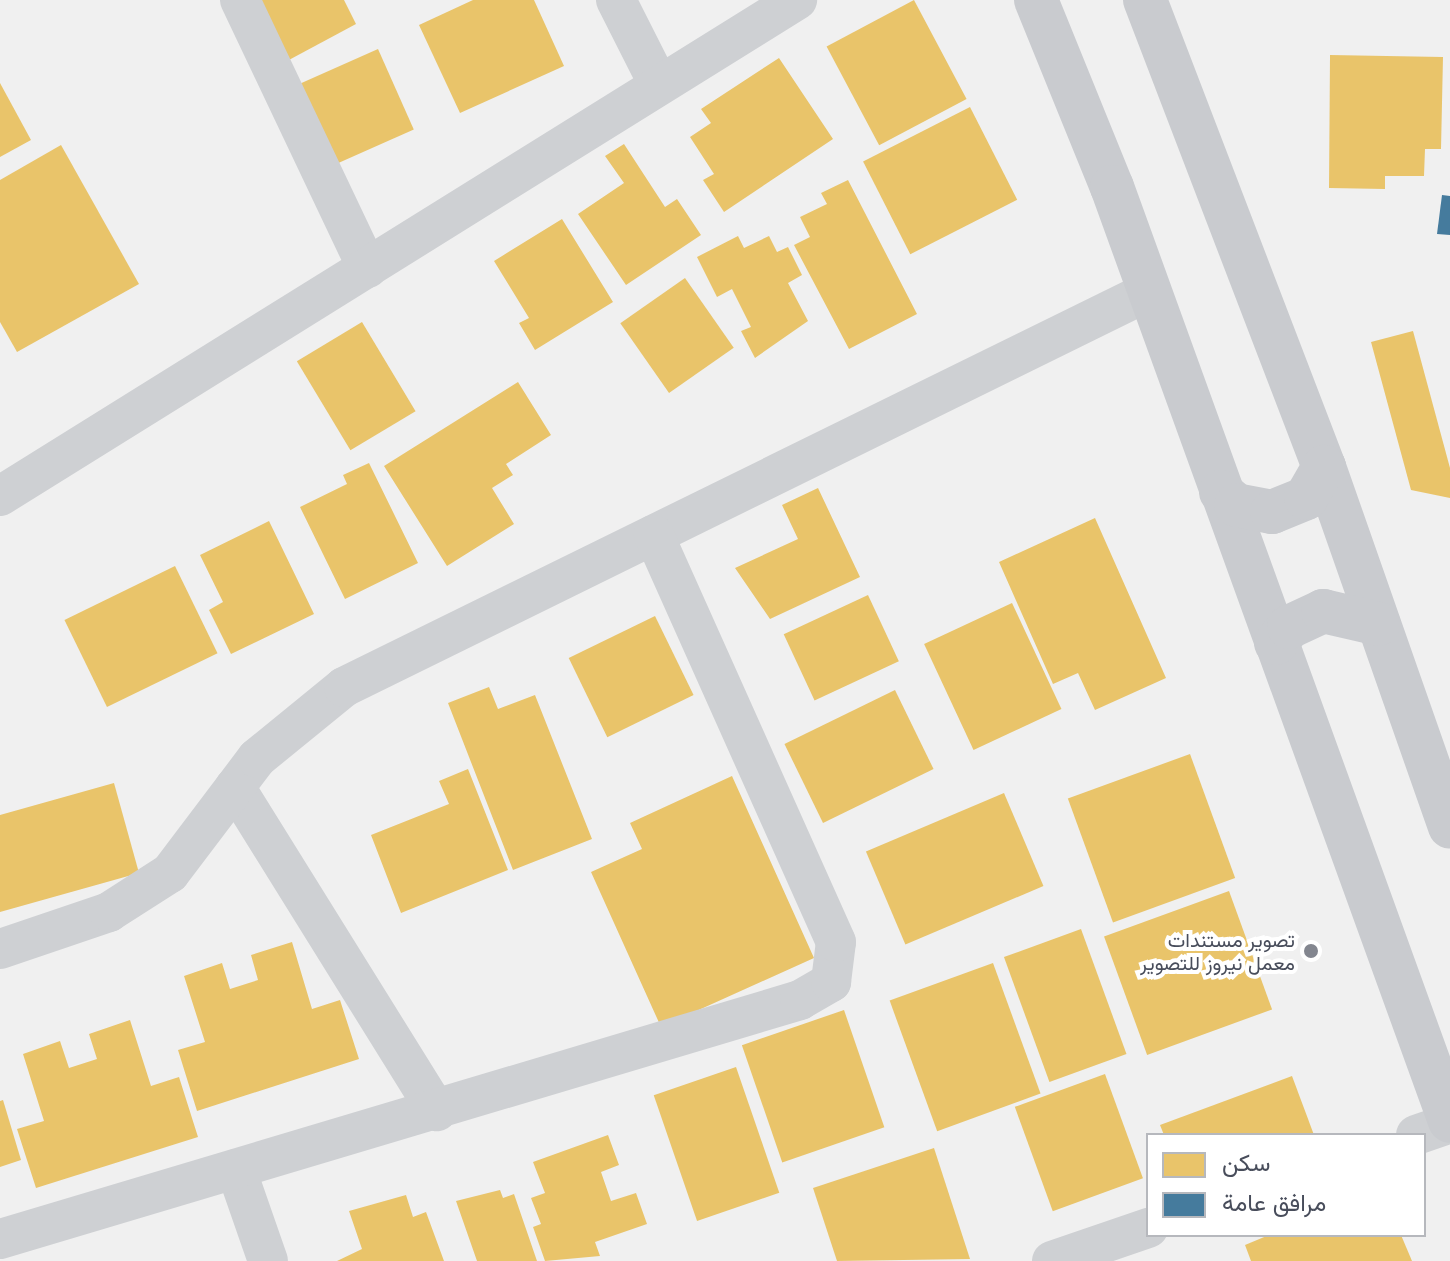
<!DOCTYPE html>
<meta charset="utf-8">
<style>
body{margin:0}
#map{position:relative;width:1450px;height:1261px;overflow:hidden;background:#f0f0f0;font-family:Arial,Vazirmatn,sans-serif}
div>[style]{position:absolute}
.homes>*{inset:0;background:#e9c46a;transform-origin:0 0}
.public>*{inset:0;background:#457b9d}
.minor>*{height:40px;margin:-20px;padding:0 20px;transform-origin:20px;border-radius:20px;background:#ced0d3}
.primary>*{height:44px;margin:-22px;padding:0 22px;transform-origin:22px;border-radius:22px;background:#c9cbcf}
.dots>*{width:22px;height:22px;translate:-50% -50%;box-sizing:border-box;border:4px solid #fff;border-radius:50%}
span{translate:-50% -50%;white-space:nowrap;text-align:center;line-height:1.15;-webkit-text-stroke:8px #fff;paint-order:stroke}
.poi-label{font-size:20px;color:#484d5b}
.right{translate:-100% -50%;text-align:right}
.legend{position:absolute;left:1146px;top:1133px;width:280px;height:104px;box-sizing:border-box;background:#fff;border:2px solid #b6b8bd;margin:0;padding:10px 14px;list-style:none;font-size:24px;color:#484d5b}
.legend li{display:flex;align-items:center;gap:16px;height:40px}
.legend b{width:40px;border:2px solid #b6b8bd}
</style>
<div id="map">
<div class="homes">
<div style="clip-path:polygon(255px 0,344px 0,356px 24px,287px 61px)"></div>
<div style="clip-path:polygon(473px 0,534px 0,564px 66px,460px 113px,419px 25px)"></div>
<div style="left:914px;top:0;width:112px;height:99px;rotate:62deg"></div>
<div style="left:378px;top:49px;width:88px;height:85px;rotate:66deg"></div>
<div style="clip-path:polygon(1330px 55px,1443px 57px,1441px 149px,1425px 149px,1424px 176px,1385px 176px,1385px 189px,1329px 188px)"></div>
<div style="clip-path:polygon(779px 58px,833px 139px,724px 212px,703px 180px,714px 174px,690px 137px,711px 123px,701px 109px)"></div>
<div style="clip-path:polygon(0 83px,31px 140px,0 157px)"></div>
<div style="left:970px;top:107px;width:104px;height:120px;rotate:63deg"></div>
<div style="clip-path:polygon(624px 144px,665px 207px,677px 199px,701px 235px,626px 285px,578px 214px,624px 183px,605px 156px)"></div>
<div style="clip-path:polygon(61px 145px,139px 284px,17px 352px,0 322px,0 180px)"></div>
<div style="clip-path:polygon(848px 180px,917px 314px,849px 349px,794px 245px,810px 237px,800px 217px,827px 204px,821px 193px)"></div>
<div style="clip-path:polygon(562px 219px,613px 302px,535px 350px,519px 323px,529px 318px,494px 261px)"></div>
<div style="clip-path:polygon(738px 236px,744px 248px,769px 236px,777px 252px,788px 247px,802px 275px,788px 283px,808px 321px,755px 358px,741px 331px,751px 327px,732px 289px,717px 297px,697px 257px)"></div>
<div style="left:685px;top:278px;width:85px;height:79px;rotate:55deg"></div>
<div style="left:362px;top:322px;width:104px;height:76px;rotate:59deg"></div>
<div style="clip-path:polygon(1413px 331px,1450px 468px,1450px 498px,1411px 490px,1371px 342px)"></div>
<div style="clip-path:polygon(518px 382px,551px 435px,506px 464px,513px 475px,492px 488px,514px 524px,447px 566px,384px 466px)"></div>
<div style="clip-path:polygon(369px 463px,418px 563px,345px 599px,300px 507px,347px 484px,343px 475px)"></div>
<div style="clip-path:polygon(818px 488px,860px 577px,770px 619px,735px 568px,798px 539px,782px 505px)"></div>
<div style="clip-path:polygon(1095px 518px,1166px 678px,1095px 710px,1078px 673px,1053px 684px,999px 562px)"></div>
<div style="clip-path:polygon(269px 521px,314px 614px,231px 654px,209px 610px,223px 602px,200px 555px)"></div>
<div style="left:175px;top:566px;width:97px;height:123px;rotate:64deg"></div>
<div style="left:868px;top:595px;width:73px;height:93px;rotate:65deg"></div>
<div style="left:1012px;top:603px;width:117px;height:97px;rotate:65deg"></div>
<div style="left:655px;top:616px;width:88px;height:96px;rotate:64deg"></div>
<div style="clip-path:polygon(489px 687px,498px 709px,535px 695px,592px 839px,513px 870px,448px 703px)"></div>
<div style="left:895px;top:690px;width:88px;height:123px;rotate:64deg"></div>
<div style="left:1190px;top:754px;width:132px;height:130px;rotate:70deg"></div>
<div style="clip-path:polygon(468px 769px,508px 870px,401px 913px,371px 835px,449px 804px,439px 781px)"></div>
<div style="clip-path:polygon(732px 776px,814px 958px,661px 1027px,591px 872px,642px 849px,630px 823px)"></div>
<div style="clip-path:polygon(114px 783px,139px 873px,0 912px,0 815px)"></div>
<div style="left:1004px;top:793px;width:101px;height:150px;rotate:67deg"></div>
<div style="left:1229px;top:891px;width:126px;height:133px;rotate:70deg"></div>
<div style="left:1081px;top:929px;width:133px;height:82px;rotate:70deg"></div>
<div style="clip-path:polygon(292px 942px,312px 1009px,340px 1000px,359px 1059px,197px 1111px,178px 1050px,205px 1042px,184px 976px,222px 963px,230px 989px,258px 980px,251px 955px)"></div>
<div style="left:993px;top:963px;width:139px;height:110px;rotate:70deg"></div>
<div style="left:844px;top:1010px;width:124px;height:108px;rotate:71deg"></div>
<div style="clip-path:polygon(130px 1020px,151px 1086px,179px 1077px,198px 1137px,36px 1188px,17px 1129px,44px 1121px,23px 1054px,60px 1041px,69px 1068px,97px 1059px,89px 1034px)"></div>
<div style="left:736px;top:1067px;width:133px;height:87px;rotate:71deg"></div>
<div style="left:1105px;top:1074px;width:111px;height:96px;rotate:70deg"></div>
<div style="clip-path:polygon(1292px 1076px,1314px 1135px,1164px 1135px,1160px 1125px)"></div>
<div style="clip-path:polygon(3px 1100px,21px 1160px,0 1167px,0 1101px)"></div>
<div style="clip-path:polygon(608px 1135px,619px 1165px,601px 1172px,611px 1201px,636px 1193px,647px 1224px,595px 1242px,600px 1256px,545px 1261px,533px 1227px,541px 1224px,531px 1198px,545px 1193px,533px 1162px)"></div>
<div style="clip-path:polygon(934px 1148px,970px 1259px,837px 1261px,813px 1188px)"></div>
<div style="clip-path:polygon(500px 1190px,503px 1198px,514px 1194px,537px 1261px,477px 1261px,456px 1201px)"></div>
<div style="clip-path:polygon(406px 1195px,413px 1217px,426px 1212px,444px 1261px,337px 1261px,362px 1249px,349px 1211px)"></div>
<div style="clip-path:polygon(1269px 1235px,1401px 1235px,1412px 1261px,1251px 1261px,1245px 1245px)"></div>
</div>
<div class="public">
<div style="clip-path:polygon(1442px 195px,1450px 196px,1450px 235px,1437px 234px)"></div>
</div>
<div class="minor">
<div style="left:240px;top:0;width:297px;rotate:64.6deg"></div>
<div style="left:616px;top:0;width:95px;rotate:63.2deg"></div>
<div style="left:0;top:496px;width:939px;rotate:-31.9deg"></div>
<div style="left:235px;top:787px;width:382px;rotate:58.1deg"></div>
<div style="left:0;top:949px;width:115px;rotate:-18.7deg"></div>
<div style="left:109px;top:912px;width:72px;rotate:-32.6deg"></div>
<div style="left:170px;top:873px;width:144px;rotate:-52.9deg"></div>
<div style="left:257px;top:758px;width:112px;rotate:-39.2deg"></div>
<div style="left:344px;top:687px;width:897px;rotate:-26.19deg"></div>
<div style="left:1416px;top:1135px;width:36px;rotate:-19deg"></div>
<div style="left:236px;top:1169px;width:97px;rotate:70.8deg"></div>
<div style="left:0;top:1239px;width:835px;rotate:-16.63deg"></div>
<div style="left:800px;top:1000px;width:36px;rotate:-30deg"></div>
<div style="left:831px;top:982px;width:40px;rotate:-82.9deg"></div>
<div style="left:836px;top:942px;width:446px;rotate:-114.1deg"></div>
<div style="left:1052px;top:1261px;width:102px;rotate:-19deg"></div>
</div>
<div class="primary">
<div style="left:1036px;top:0;width:202px;rotate:67.9deg"></div>
<div style="left:1112px;top:187px;width:993px;rotate:70.11deg"></div>
<div style="left:1145px;top:0;width:500px;rotate:69.03deg"></div>
<div style="left:1324px;top:467px;width:381px;rotate:70.7deg"></div>
<div style="left:1221px;top:492px;width:20px;rotate:41deg"></div>
<div style="left:1236px;top:505px;width:37px;rotate:11deg"></div>
<div style="left:1272px;top:512px;width:37px;rotate:-22deg"></div>
<div style="left:1306px;top:498px;width:36px;rotate:-60deg"></div>
<div style="left:1276px;top:643px;width:21px;rotate:-51deg"></div>
<div style="left:1289px;top:627px;width:38px;rotate:-25deg"></div>
<div style="left:1323px;top:611px;width:57px;rotate:13.1deg"></div>
</div>
<div class="dots">
<div style="left:1311px;top:951px;background:#83868f"></div>
</div>
<div class="poi-label">
<span class="right" style="left:1295px;top:952px">تصوير مستندات<br>معمل نيروز للتصوير</span>
</div>
<ul class="legend">
<li><b style="height:22px;background:#e9c46a"></b>سكن</li>
<li><b style="height:22px;background:#457b9d"></b>مرافق عامة</li>
</ul>
</div>
